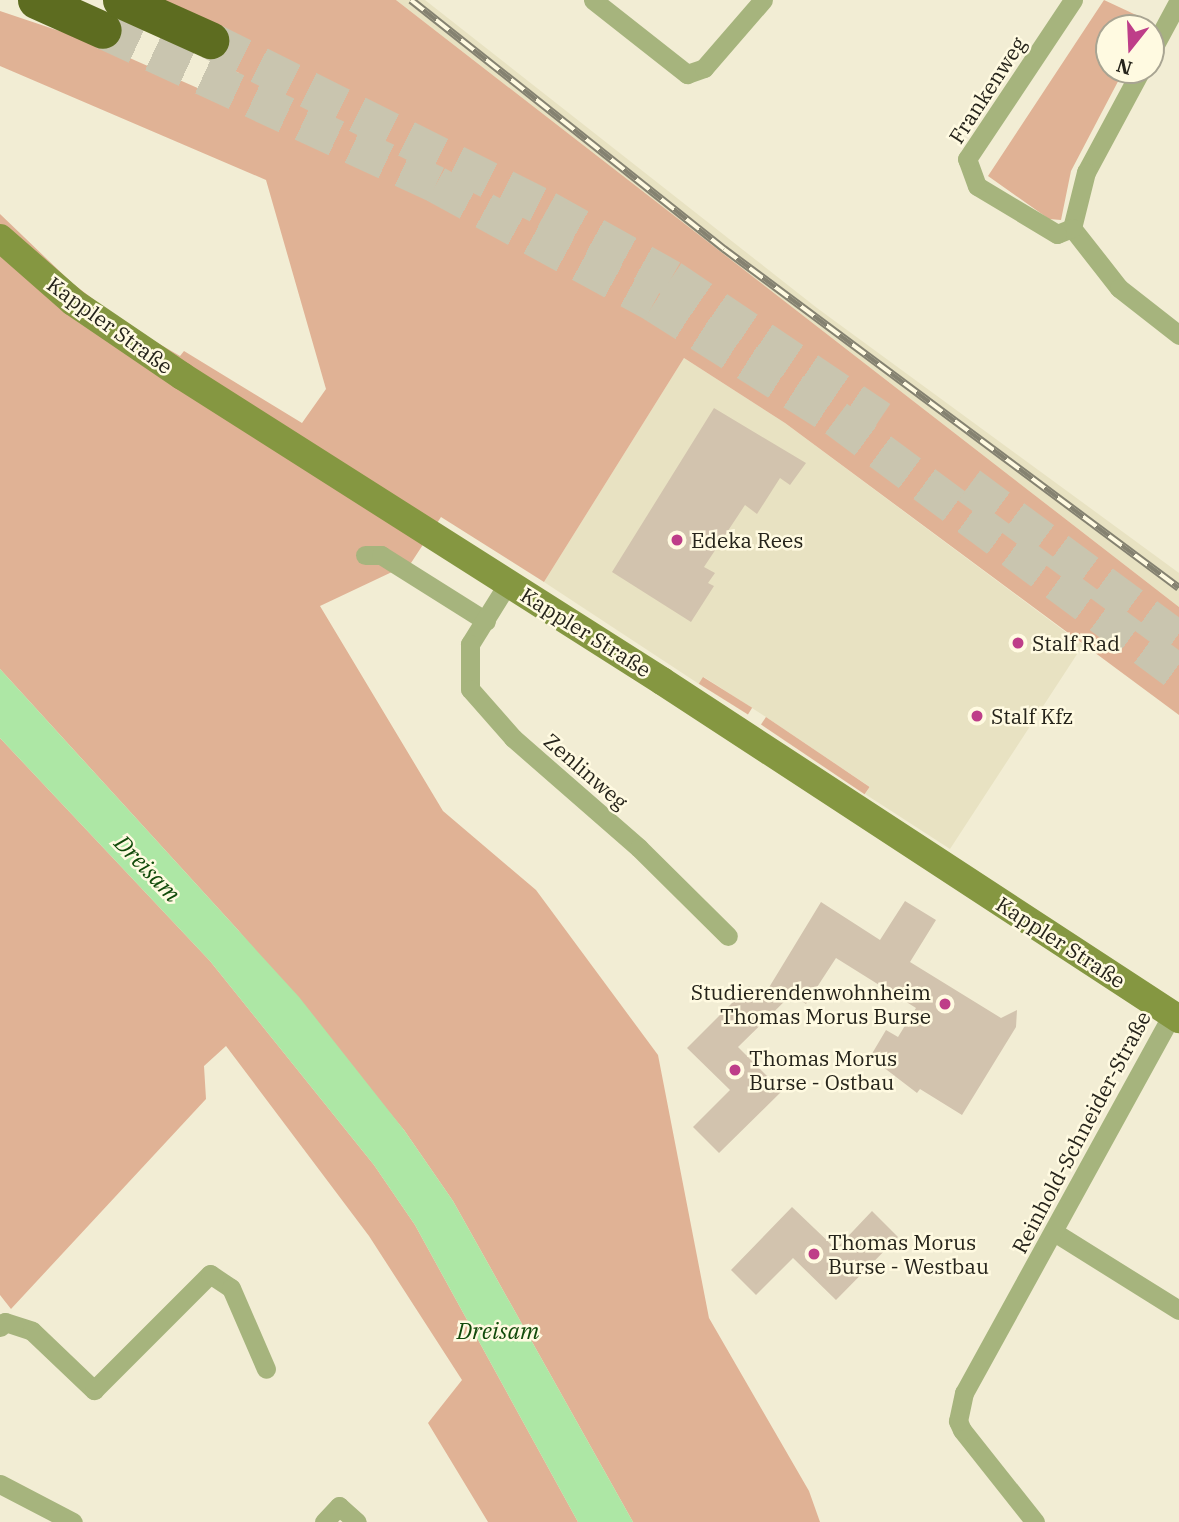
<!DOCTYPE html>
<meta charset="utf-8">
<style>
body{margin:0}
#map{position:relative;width:1179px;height:1522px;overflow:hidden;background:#f2edd4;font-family:"IBM Plex Serif",serif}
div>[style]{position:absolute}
.built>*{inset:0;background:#e8e2c2}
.green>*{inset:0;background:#e0b295;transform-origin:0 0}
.water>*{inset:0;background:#ade7a5}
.building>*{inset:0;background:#d2c3ae}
.highway-tunnel>*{height:37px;margin-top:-18.5px;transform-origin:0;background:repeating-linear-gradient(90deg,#c9c5af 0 37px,transparent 0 55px)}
.street>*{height:19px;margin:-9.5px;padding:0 9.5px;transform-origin:9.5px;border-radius:9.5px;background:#a6b47d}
.secondary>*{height:28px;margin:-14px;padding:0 14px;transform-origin:14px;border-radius:14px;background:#859741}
.highway>*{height:37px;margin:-18.5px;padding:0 18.5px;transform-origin:18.5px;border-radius:18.5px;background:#5d6c20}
.rail>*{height:8px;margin-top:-4px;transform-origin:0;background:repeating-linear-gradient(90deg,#fffae1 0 16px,#858271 0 32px);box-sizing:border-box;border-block:2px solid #858271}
.dots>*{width:19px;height:19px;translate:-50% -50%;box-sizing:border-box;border:4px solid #fffae1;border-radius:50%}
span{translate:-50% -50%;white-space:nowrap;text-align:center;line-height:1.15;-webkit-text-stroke:5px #fffae1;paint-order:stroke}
.street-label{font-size:21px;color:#26241b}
.poi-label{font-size:21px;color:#26241b}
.left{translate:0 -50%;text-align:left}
.right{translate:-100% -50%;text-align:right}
.water-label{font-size:23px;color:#114a0a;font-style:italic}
.north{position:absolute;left:1095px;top:14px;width:70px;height:70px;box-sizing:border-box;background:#fffae1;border:2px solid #a8a492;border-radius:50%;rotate:198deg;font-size:19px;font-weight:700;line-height:28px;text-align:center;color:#26241b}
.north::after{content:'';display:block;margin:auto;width:24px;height:32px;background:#be3e89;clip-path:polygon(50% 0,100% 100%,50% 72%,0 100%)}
</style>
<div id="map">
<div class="built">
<div style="clip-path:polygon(396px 0,425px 0,817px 308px,1179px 573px,1179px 607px)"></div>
<div style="clip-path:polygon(684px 358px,785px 423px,1083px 645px,950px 849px,865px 794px,870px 787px,766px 717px,704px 677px,699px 684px,544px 582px)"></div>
</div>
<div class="green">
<div style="clip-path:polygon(156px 0,396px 0,1179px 607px,1179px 715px,785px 423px,684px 358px,544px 582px,441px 517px,411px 563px,320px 606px,443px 811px,536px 890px,658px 1055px,709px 1318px,809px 1491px,820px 1522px,633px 1522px,453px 1201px,404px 1130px,238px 930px,0 669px,0 214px,72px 283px,127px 325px,180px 356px,184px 351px,302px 423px,326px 389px,266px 180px,0 66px,0 11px,98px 44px,227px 101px,239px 73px,202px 56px)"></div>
<div style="clip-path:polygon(1104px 0,1149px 21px,1146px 28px,1109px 28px,1109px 70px,1124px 70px,1071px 171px,1061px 220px,1049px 219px,988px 176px)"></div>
<div style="left:703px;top:677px;width:58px;height:8px;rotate:32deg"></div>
<div style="left:766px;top:717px;width:125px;height:9px;rotate:34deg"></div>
<div style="clip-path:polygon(0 738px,210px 961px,374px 1165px,415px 1225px,578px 1522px,488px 1522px,428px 1423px,462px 1380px,369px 1236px,226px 1046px,204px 1066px,206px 1099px,11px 1309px,0 1295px)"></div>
</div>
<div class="water">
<div style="clip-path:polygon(0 669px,299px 997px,404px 1130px,453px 1201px,633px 1522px,578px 1522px,415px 1225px,374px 1165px,210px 961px,0 738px)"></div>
</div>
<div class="building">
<div style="clip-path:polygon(714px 408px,806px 463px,790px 485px,780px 478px,757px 514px,745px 505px,704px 567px,715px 573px,708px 583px,714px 586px,691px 622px,612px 572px)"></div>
<div style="clip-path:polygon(905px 901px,936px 920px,910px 962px,1001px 1018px,1017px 1010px,1016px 1027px,962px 1115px,920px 1089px,917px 1093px,870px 1057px,886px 1030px,898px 1037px,916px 1008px,836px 958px,806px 1004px,792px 994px,738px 1047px,782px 1091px,719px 1153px,693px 1127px,730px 1090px,687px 1048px,749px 986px,762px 999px,821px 902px,880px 940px)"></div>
<div style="clip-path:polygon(792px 1207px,836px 1249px,872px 1211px,898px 1237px,836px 1300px,793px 1258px,756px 1295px,731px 1270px)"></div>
</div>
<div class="highway-tunnel">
<div style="left:103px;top:30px;width:367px;rotate:24.8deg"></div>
<div style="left:436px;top:184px;width:248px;rotate:28.6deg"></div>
<div style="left:654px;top:303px;width:215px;rotate:32.3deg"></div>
<div style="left:836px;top:418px;width:427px;rotate:36.6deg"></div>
<div style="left:210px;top:40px;width:377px;rotate:26.6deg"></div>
<div style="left:547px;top:209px;width:142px;rotate:29.1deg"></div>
<div style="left:671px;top:278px;width:252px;rotate:34deg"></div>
<div style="left:969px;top:485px;width:261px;rotate:36.4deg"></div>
</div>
<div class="street">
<div style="left:593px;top:0;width:120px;rotate:38.2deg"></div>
<div style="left:687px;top:74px;width:18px;rotate:-19deg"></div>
<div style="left:704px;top:68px;width:90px;rotate:-49.1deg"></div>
<div style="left:1151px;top:52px;width:59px;rotate:-61.7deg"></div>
<div style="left:1141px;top:70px;width:116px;rotate:118.3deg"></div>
<div style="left:1086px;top:172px;width:58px;rotate:104deg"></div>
<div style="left:1072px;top:228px;width:76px;rotate:51.9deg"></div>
<div style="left:1119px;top:288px;width:76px;rotate:38.1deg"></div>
<div style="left:1072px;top:228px;width:16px;rotate:158deg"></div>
<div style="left:1057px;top:234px;width:93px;rotate:-149deg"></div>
<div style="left:977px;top:186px;width:29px;rotate:-110deg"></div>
<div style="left:967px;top:159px;width:191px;rotate:-56.3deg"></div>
<div style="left:365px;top:555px;width:16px"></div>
<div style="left:381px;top:555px;width:124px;rotate:32.2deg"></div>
<div style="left:508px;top:583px;width:72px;rotate:121.9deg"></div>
<div style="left:470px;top:644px;width:45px;rotate:90deg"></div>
<div style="left:470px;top:689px;width:65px;rotate:48.7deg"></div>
<div style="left:513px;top:738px;width:167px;rotate:41.1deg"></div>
<div style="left:639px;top:848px;width:125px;rotate:44.7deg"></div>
<div style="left:1054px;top:1232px;width:147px;rotate:32deg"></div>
<div style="left:0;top:1327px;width:7px;rotate:-45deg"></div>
<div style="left:5px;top:1322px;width:28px;rotate:18deg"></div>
<div style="left:32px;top:1331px;width:86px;rotate:43.6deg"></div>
<div style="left:94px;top:1390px;width:164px;rotate:-45deg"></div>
<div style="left:210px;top:1274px;width:25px;rotate:34deg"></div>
<div style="left:231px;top:1288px;width:88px;rotate:66.6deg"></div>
<div style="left:0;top:1484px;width:82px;rotate:27.5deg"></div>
<div style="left:324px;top:1522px;width:22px;rotate:-47deg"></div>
<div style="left:339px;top:1506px;width:24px;rotate:42deg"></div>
<div style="left:1035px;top:1522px;width:117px;rotate:-128.4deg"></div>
<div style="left:962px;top:1430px;width:10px;rotate:-114deg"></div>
<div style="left:958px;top:1421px;width:29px;rotate:-78deg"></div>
<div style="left:964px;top:1393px;width:432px;rotate:-61.2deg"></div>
</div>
<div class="secondary">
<div style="left:0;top:238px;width:97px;rotate:41.2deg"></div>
<div style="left:73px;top:302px;width:132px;rotate:34.2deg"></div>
<div style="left:182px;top:376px;width:569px;rotate:32.43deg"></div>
<div style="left:662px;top:681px;width:618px;rotate:33.18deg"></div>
</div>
<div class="highway">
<div style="left:36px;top:0;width:73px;rotate:24.1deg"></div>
<div style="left:121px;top:0;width:98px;rotate:24.2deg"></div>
</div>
<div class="rail">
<div style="left:411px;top:0;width:400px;rotate:38.5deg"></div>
<div style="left:724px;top:249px;width:567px;rotate:36.69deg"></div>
</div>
<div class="dots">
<div style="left:677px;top:540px;background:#be3e89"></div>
<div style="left:1018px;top:643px;background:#be3e89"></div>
<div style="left:977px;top:716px;background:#be3e89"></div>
<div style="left:945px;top:1004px;background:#be3e89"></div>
<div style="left:735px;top:1070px;background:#be3e89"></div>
<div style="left:814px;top:1254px;background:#be3e89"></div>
</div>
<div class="street-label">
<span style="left:987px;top:90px;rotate:-57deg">Frankenweg</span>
<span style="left:110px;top:325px;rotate:36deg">Kappler Straße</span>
<span style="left:586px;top:632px;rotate:32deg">Kappler Straße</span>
<span style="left:586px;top:771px;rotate:41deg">Zenlinweg</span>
<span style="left:1061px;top:942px;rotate:33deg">Kappler Straße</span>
<span style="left:1081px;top:1132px;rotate:-62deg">Reinhold-Schneider-Straße</span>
</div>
<div class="poi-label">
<span class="left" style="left:691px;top:540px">Edeka Rees</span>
<span class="left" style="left:1032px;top:643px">Stalf Rad</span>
<span class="left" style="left:991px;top:716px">Stalf Kfz</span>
<span class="right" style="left:931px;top:1004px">Studierendenwohnheim<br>Thomas Morus Burse</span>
<span class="left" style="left:749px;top:1070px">Thomas Morus<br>Burse - Ostbau</span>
<span class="left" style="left:828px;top:1254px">Thomas Morus<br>Burse - Westbau</span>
</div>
<div class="water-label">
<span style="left:148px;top:868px;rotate:46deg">Dreisam</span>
<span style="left:498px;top:1330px">Dreisam</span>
</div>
<div class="north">N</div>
</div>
